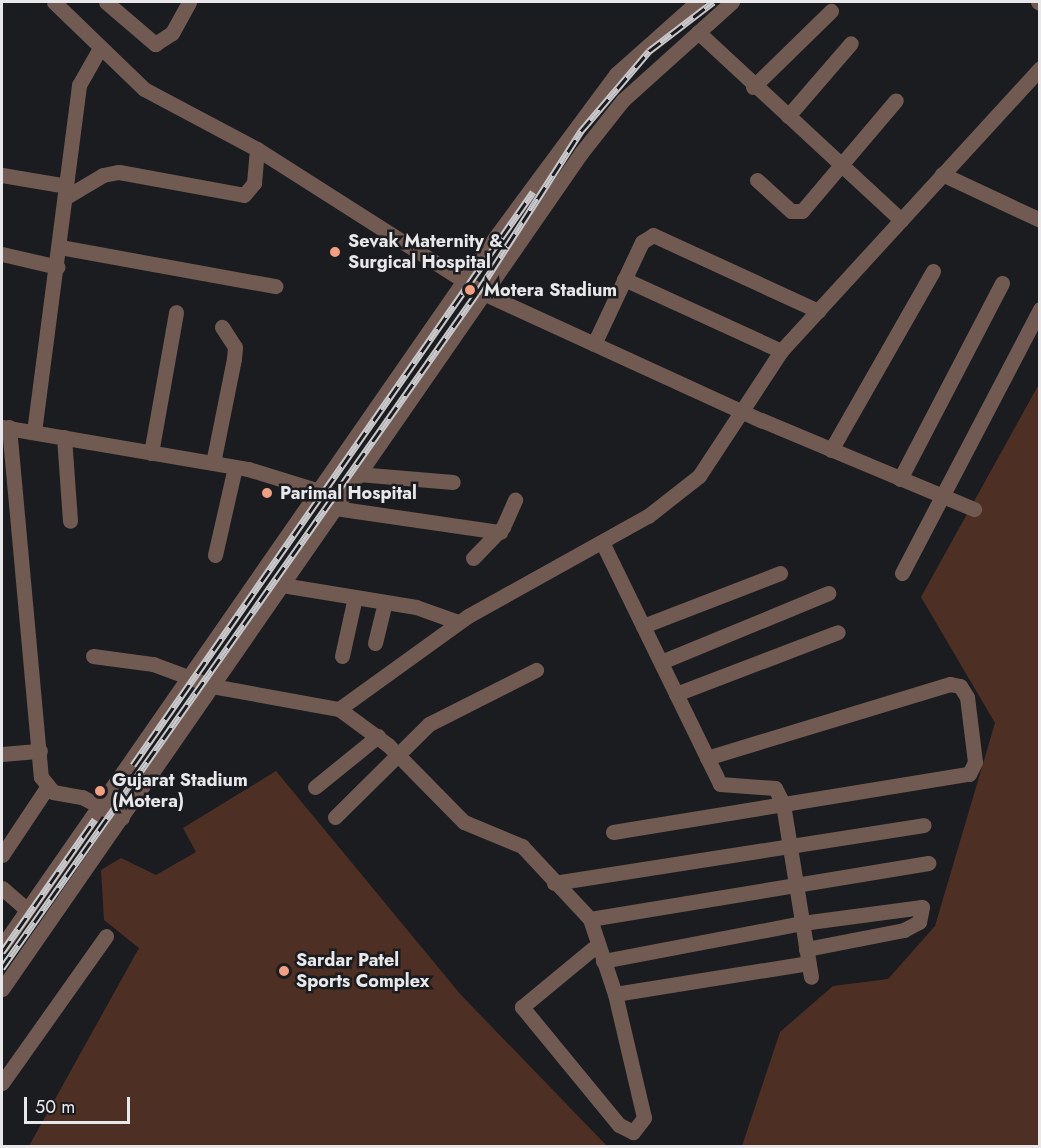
<!DOCTYPE html>
<style>
body{margin:0}
#map{position:relative;width:1041px;height:1148px;overflow:hidden;background:#1b1c1f;font-family:Jost,sans-serif}
div>[style]{position:absolute}
.green>*{inset:0;background:#4e2f24}
.minor>*{height:15px;margin:-7.5px;padding:0 7.5px;transform-origin:7.5px;border-radius:7.5px;background:#715a52}
.rail>*{height:7px;margin-top:-3.5px;transform-origin:0;background:repeating-linear-gradient(90deg,#1b1c1f 0 14px,#c9c9cc 0 28px);box-sizing:border-box;border-block:2px solid #c9c9cc}
.dots>*{width:16px;height:16px;translate:-50% -50%;box-sizing:border-box;border:3px solid #1b1c1f;border-radius:50%}
span{translate:-50% -50%;white-space:nowrap;text-align:center;line-height:1.15;-webkit-text-stroke:5px #1b1c1f;paint-order:stroke}
.poi-label{font-size:18px;color:#e8e8eb;font-weight:700}
.left{translate:0 -50%;text-align:left}
.frame{position:absolute;inset:0;border:3px solid #e8e8eb;pointer-events:none}
.scale{position:absolute;left:24px;top:1097px;width:106px;height:27px;box-sizing:border-box;border:3px solid #e8e8eb;border-top:0;padding-left:8px;font-size:18px;line-height:21px;white-space:nowrap;color:#e8e8eb;-webkit-text-stroke:4px #1b1c1f;paint-order:stroke}
</style>
<div id="map">
<div class="green">
<div style="clip-path:polygon(1039px 384px,1039px 1146px,742px 1146px,780px 1032px,833px 986px,888px 979px,935px 926px,995px 723px,921px 597px)"></div>
<div style="clip-path:polygon(276px 771px,461px 995px,607px 1146px,29px 1146px,139px 948px,104px 920px,101px 870px,121px 858px,156px 875px,196px 852px,183px 828px)"></div>
</div>
<div class="minor">
<div style="left:54px;top:2px;width:125px;rotate:44deg"></div>
<div style="left:144px;top:89px;width:128px;rotate:28deg"></div>
<div style="left:257px;top:149px;width:268px;rotate:32.5deg"></div>
<div style="left:483px;top:293px;width:306px;rotate:24.6deg"></div>
<div style="left:761px;top:420px;width:231px;rotate:22.7deg"></div>
<div style="left:106px;top:2px;width:65px;rotate:40.6deg"></div>
<div style="left:155px;top:44px;width:20px;rotate:-33deg"></div>
<div style="left:172px;top:33px;width:35px;rotate:-61deg"></div>
<div style="left:1038px;top:2px;width:2px;rotate:27deg"></div>
<div style="left:698px;top:32px;width:277px;rotate:42.8deg"></div>
<div style="left:753px;top:87px;width:109px;rotate:-44.3deg"></div>
<div style="left:788px;top:116px;width:96px;rotate:-49.2deg"></div>
<div style="left:942px;top:174px;width:108px;rotate:25.1deg"></div>
<div style="left:2px;top:175px;width:66px;rotate:9.6deg"></div>
<div style="left:757px;top:180px;width:46px;rotate:42.4deg"></div>
<div style="left:791px;top:211px;width:11px"></div>
<div style="left:802px;top:211px;width:145px;rotate:-49.7deg"></div>
<div style="left:66px;top:197px;width:43px;rotate:-30.7deg"></div>
<div style="left:103px;top:175px;width:16px;rotate:-11deg"></div>
<div style="left:119px;top:172px;width:127px;rotate:10.4deg"></div>
<div style="left:244px;top:195px;width:16px;rotate:-50deg"></div>
<div style="left:254px;top:183px;width:34px;rotate:-85deg"></div>
<div style="left:60px;top:247px;width:219px;rotate:10.3deg"></div>
<div style="left:2px;top:254px;width:57px;rotate:13.1deg"></div>
<div style="left:624px;top:279px;width:173px;rotate:24.6deg"></div>
<div style="left:594px;top:344px;width:113px;rotate:-64.8deg"></div>
<div style="left:642px;top:242px;width:13px;rotate:-32deg"></div>
<div style="left:653px;top:235px;width:182px;rotate:24.7deg"></div>
<div style="left:2px;top:427px;width:250px;rotate:9.7deg"></div>
<div style="left:248px;top:469px;width:98px;rotate:17.1deg"></div>
<div style="left:9px;top:427px;width:351px;rotate:84.8deg"></div>
<div style="left:41px;top:777px;width:19px;rotate:51deg"></div>
<div style="left:53px;top:792px;width:29px;rotate:10deg"></div>
<div style="left:82px;top:797px;width:45px;rotate:27.7deg"></div>
<div style="left:34px;top:432px;width:350px;rotate:-82.6deg"></div>
<div style="left:79px;top:85px;width:43px;rotate:-60.4deg"></div>
<div style="left:64px;top:437px;width:84px;rotate:85.9deg"></div>
<div style="left:831px;top:450px;width:206px;rotate:-60.3deg"></div>
<div style="left:151px;top:453px;width:143px;rotate:-79.9deg"></div>
<div style="left:213px;top:463px;width:106px;rotate:-78.6deg"></div>
<div style="left:234px;top:359px;width:12px;rotate:-85deg"></div>
<div style="left:235px;top:347px;width:24px;rotate:-123deg"></div>
<div style="left:358px;top:474px;width:95px;rotate:4.8deg"></div>
<div style="left:900px;top:479px;width:221px;rotate:-62.5deg"></div>
<div style="left:335px;top:508px;width:167px;rotate:8.3deg"></div>
<div style="left:602px;top:542px;width:269px;rotate:64deg"></div>
<div style="left:720px;top:784px;width:55px;rotate:4.2deg"></div>
<div style="left:775px;top:788px;width:18px;rotate:63deg"></div>
<div style="left:783px;top:804px;width:175px;rotate:80.8deg"></div>
<div style="left:215px;top:555px;width:90px;rotate:-77.2deg"></div>
<div style="left:473px;top:558px;width:43px;rotate:-45.9deg"></div>
<div style="left:503px;top:527px;width:30px;rotate:-66deg"></div>
<div style="left:902px;top:573px;width:298px;rotate:-62.4deg"></div>
<div style="left:282px;top:585px;width:136px;rotate:9.3deg"></div>
<div style="left:416px;top:607px;width:45px;rotate:19.7deg"></div>
<div style="left:643px;top:626px;width:147px;rotate:-21.1deg"></div>
<div style="left:375px;top:643px;width:42px;rotate:-76.3deg"></div>
<div style="left:93px;top:656px;width:61px;rotate:7.6deg"></div>
<div style="left:153px;top:664px;width:63px;rotate:20.4deg"></div>
<div style="left:212px;top:686px;width:129px;rotate:10.3deg"></div>
<div style="left:339px;top:709px;width:159px;rotate:-35.8deg"></div>
<div style="left:468px;top:616px;width:206px;rotate:-29.1deg"></div>
<div style="left:648px;top:516px;width:65px;rotate:-38.1deg"></div>
<div style="left:699px;top:476px;width:149px;rotate:-56.7deg"></div>
<div style="left:781px;top:351px;width:384px;rotate:-47.5deg"></div>
<div style="left:342px;top:656px;width:60px;rotate:-77.6deg"></div>
<div style="left:661px;top:662px;width:181px;rotate:-22.4deg"></div>
<div style="left:676px;top:694px;width:173px;rotate:-20.9deg"></div>
<div style="left:339px;top:709px;width:61px;rotate:36.3deg"></div>
<div style="left:388px;top:745px;width:108px;rotate:45.4deg"></div>
<div style="left:464px;top:822px;width:63px;rotate:22.5deg"></div>
<div style="left:522px;top:846px;width:100px;rotate:47deg"></div>
<div style="left:590px;top:919px;width:79px;rotate:71.6deg"></div>
<div style="left:615px;top:994px;width:127px;rotate:76.8deg"></div>
<div style="left:644px;top:1118px;width:18px;rotate:128deg"></div>
<div style="left:633px;top:1132px;width:16px;rotate:-153deg"></div>
<div style="left:619px;top:1125px;width:153px;rotate:-129.4deg"></div>
<div style="left:522px;top:1007px;width:97px;rotate:-39.6deg"></div>
<div style="left:2px;top:754px;width:38px;rotate:-5deg"></div>
<div style="left:315px;top:787px;width:81px;rotate:-39deg"></div>
<div style="left:335px;top:817px;width:132px;rotate:-44.7deg"></div>
<div style="left:429px;top:724px;width:120px;rotate:-26.8deg"></div>
<div style="left:613px;top:832px;width:361px;rotate:-9.3deg"></div>
<div style="left:969px;top:774px;width:13px;rotate:-63deg"></div>
<div style="left:975px;top:762px;width:65px;rotate:-97deg"></div>
<div style="left:967px;top:697px;width:13px;rotate:-122deg"></div>
<div style="left:960px;top:686px;width:10px;rotate:-169deg"></div>
<div style="left:950px;top:684px;width:254px;rotate:163.1deg"></div>
<div style="left:2px;top:855px;width:79px;rotate:-56.3deg"></div>
<div style="left:554px;top:883px;width:374px;rotate:-8.9deg"></div>
<div style="left:2px;top:888px;width:32px;rotate:41deg"></div>
<div style="left:590px;top:919px;width:343px;rotate:-9.4deg"></div>
<div style="left:2px;top:946px;width:828px;rotate:-55.23deg"></div>
<div style="left:474px;top:266px;width:239px;rotate:-53.5deg"></div>
<div style="left:616px;top:74px;width:108px;rotate:-41.6deg"></div>
<div style="left:603px;top:961px;width:203px;rotate:-10.8deg"></div>
<div style="left:802px;top:923px;width:121px;rotate:-7.6deg"></div>
<div style="left:922px;top:907px;width:15px;rotate:101deg"></div>
<div style="left:919px;top:922px;width:17px;rotate:152deg"></div>
<div style="left:904px;top:930px;width:100px;rotate:169deg"></div>
<div style="left:2px;top:989px;width:1017px;rotate:-55.29deg"></div>
<div style="left:581px;top:153px;width:68px;rotate:-51.6deg"></div>
<div style="left:623px;top:100px;width:147px;rotate:-42deg"></div>
<div style="left:615px;top:994px;width:196px;rotate:-9.1deg"></div>
<div style="left:2px;top:1083px;width:180px;rotate:-54.7deg"></div>
</div>
<div class="rail">
<div style="left:133px;top:765px;width:699px;rotate:-55.08deg"></div>
<div style="left:2px;top:952px;width:162px;rotate:-55deg"></div>
<div style="left:2px;top:968px;width:825px;rotate:-54.87deg"></div>
<div style="left:477px;top:293px;width:193px;rotate:-57.3deg"></div>
<div style="left:581px;top:131px;width:105px;rotate:-49.6deg"></div>
<div style="left:649px;top:51px;width:81px;rotate:-37.4deg"></div>
</div>
<div class="dots">
<div style="left:335px;top:252px;background:#f2a081"></div>
<div style="left:470px;top:290px;background:#f2a081"></div>
<div style="left:267px;top:493px;background:#f2a081"></div>
<div style="left:100px;top:791px;background:#f2a081"></div>
<div style="left:284px;top:971px;background:#f2a081"></div>
</div>
<div class="poi-label">
<span class="left" style="left:348px;top:252px">Sevak Maternity &amp;<br>Surgical Hospital</span>
<span class="left" style="left:484px;top:290px">Motera Stadium</span>
<span class="left" style="left:280px;top:493px">Parimal Hospital</span>
<span class="left" style="left:112px;top:791px">Gujarat Stadium<br>(Motera)</span>
<span class="left" style="left:296px;top:971px">Sardar Patel<br>Sports Complex</span>
</div>
<div class="frame"></div>
<div class="scale">50 m</div>
</div>
